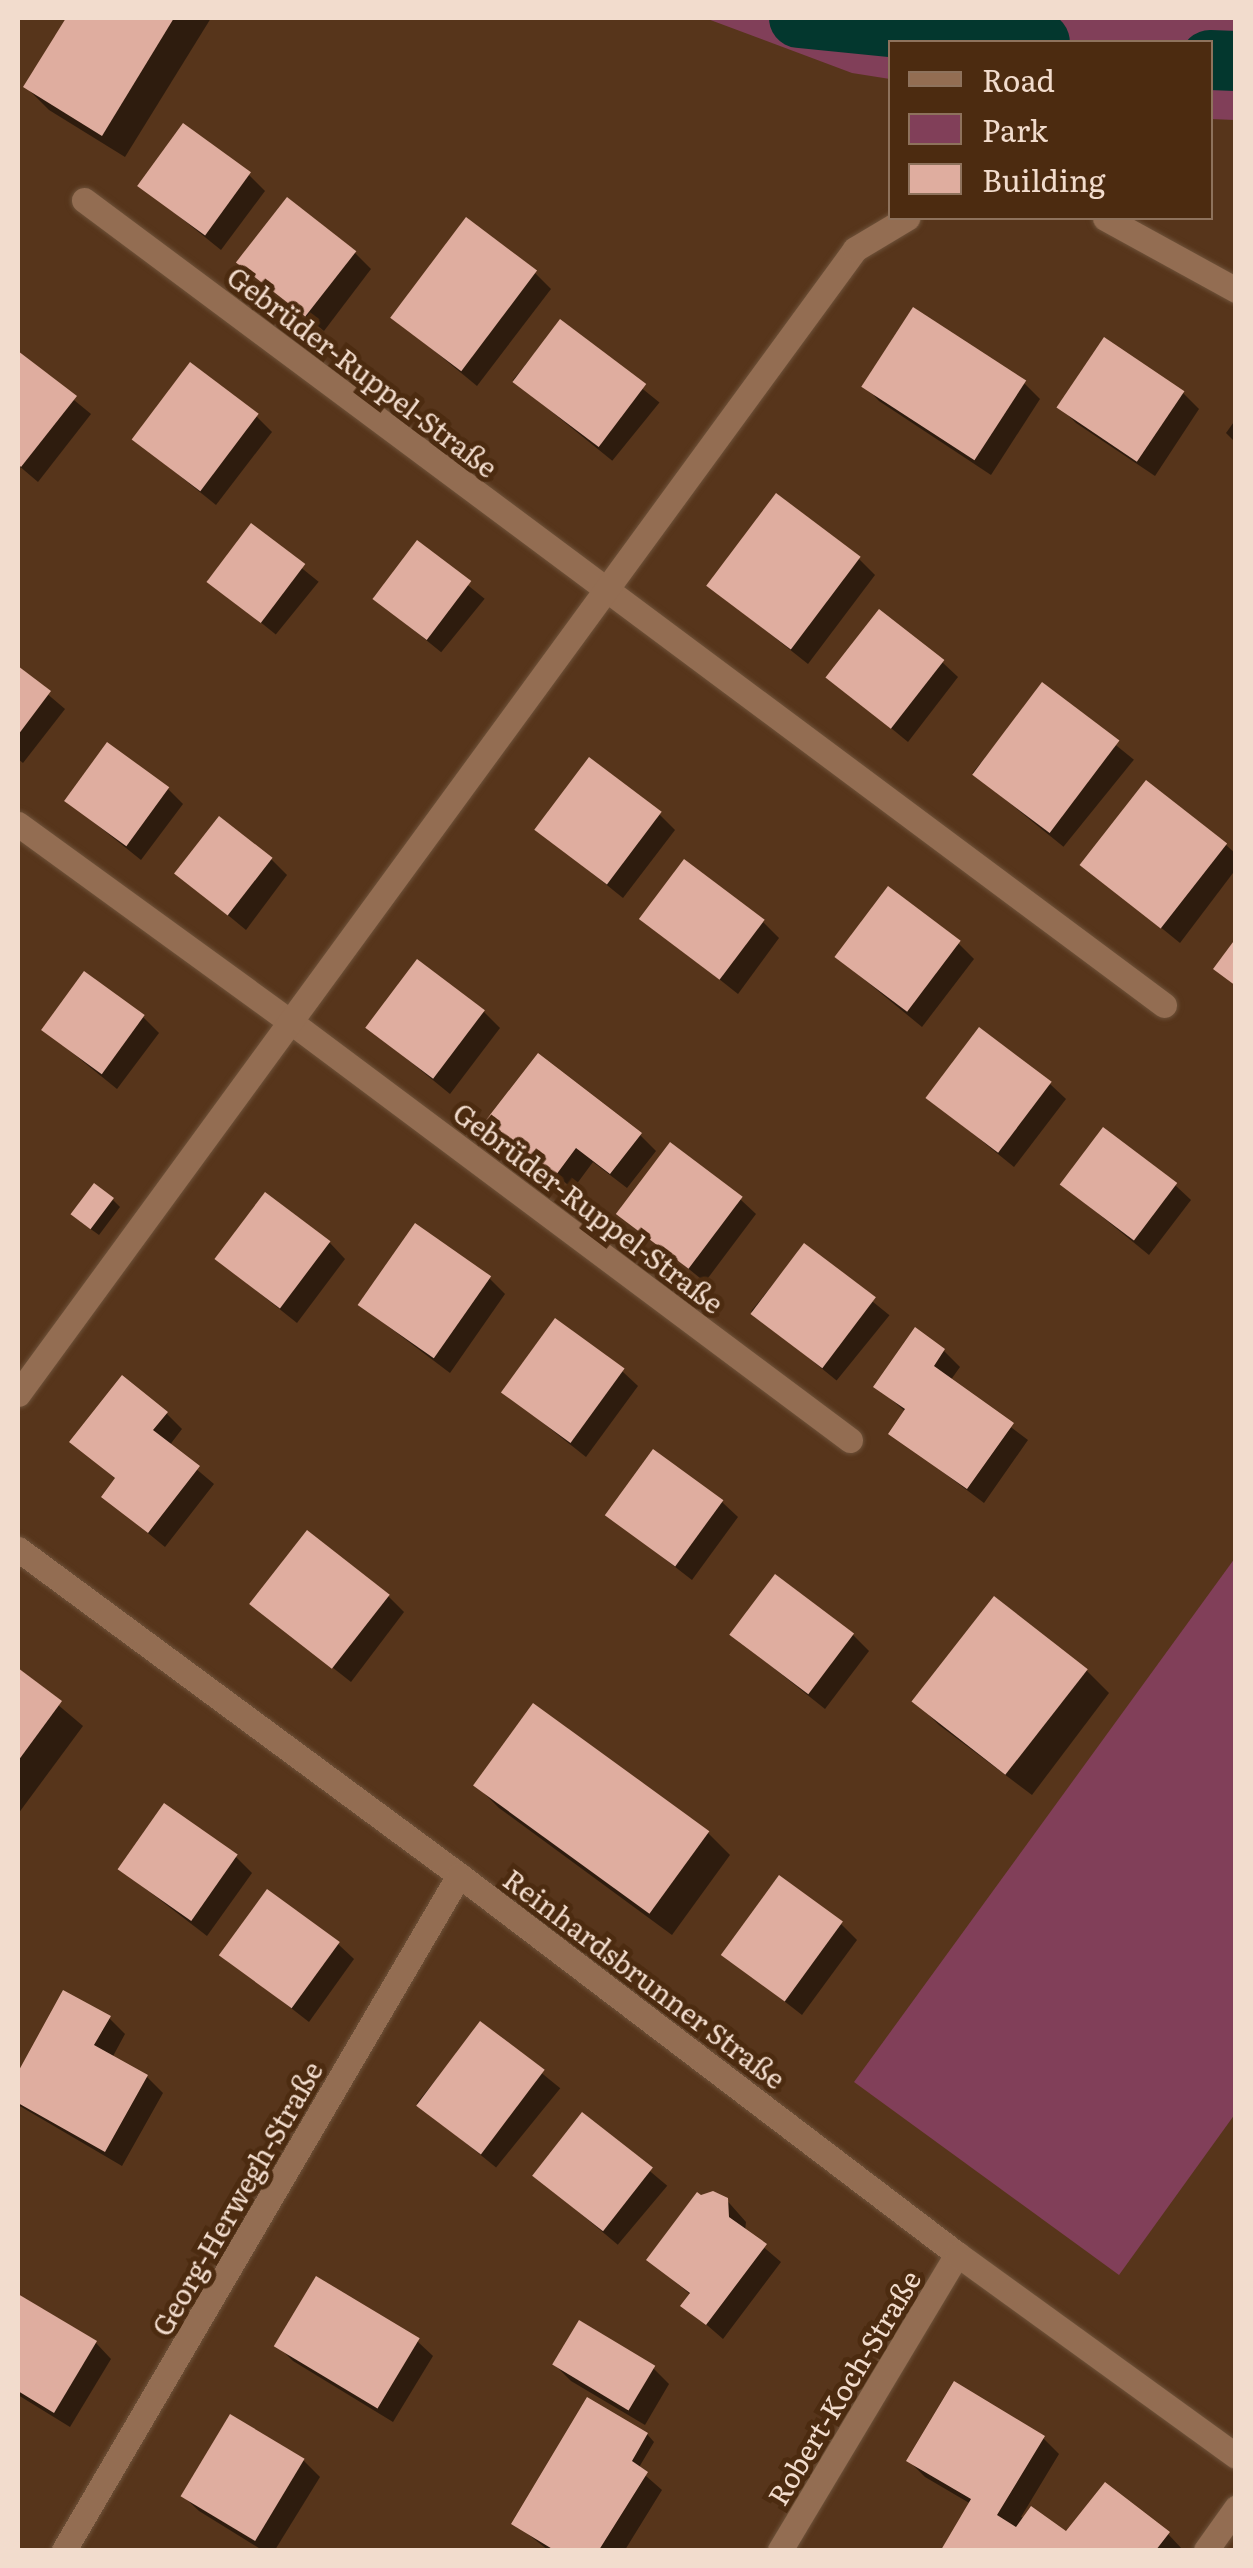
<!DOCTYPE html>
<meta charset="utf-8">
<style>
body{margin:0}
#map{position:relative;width:1253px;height:2568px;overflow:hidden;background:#57351b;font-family:Literata,serif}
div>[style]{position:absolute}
.green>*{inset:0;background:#813f59}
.shadow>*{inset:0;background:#0007;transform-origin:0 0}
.canal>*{height:60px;margin:-30px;padding:0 30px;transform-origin:30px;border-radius:30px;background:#03372e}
.building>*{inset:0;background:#dfad9f;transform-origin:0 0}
.roads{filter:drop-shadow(0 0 2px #6e523a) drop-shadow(0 0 2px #6e523a)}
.service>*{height:25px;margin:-12.5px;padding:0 12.5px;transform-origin:12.5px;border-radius:12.5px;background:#936d52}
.minor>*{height:25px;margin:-12.5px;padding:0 12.5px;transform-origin:12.5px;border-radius:12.5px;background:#936d52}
.tertiary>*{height:25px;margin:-12.5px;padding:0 12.5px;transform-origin:12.5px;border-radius:12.5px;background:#936d52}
span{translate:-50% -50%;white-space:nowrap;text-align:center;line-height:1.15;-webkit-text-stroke:10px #4c2b10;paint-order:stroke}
.street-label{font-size:28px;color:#f2dccd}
.frame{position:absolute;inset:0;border:20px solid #f2dccd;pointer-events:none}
.legend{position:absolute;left:888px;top:40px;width:325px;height:180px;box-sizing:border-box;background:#4c2b10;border:2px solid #8e725c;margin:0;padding:12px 18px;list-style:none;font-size:30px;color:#f2dccd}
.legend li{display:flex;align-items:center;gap:20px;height:50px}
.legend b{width:50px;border:2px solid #8e725c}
</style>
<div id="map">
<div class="green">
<div style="clip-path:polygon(705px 18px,1235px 18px,1235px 120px,1211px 119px,1210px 42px,890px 42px,890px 79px,852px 73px)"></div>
<div style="clip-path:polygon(1235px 1558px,1235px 2114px,1119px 2275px,854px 2082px)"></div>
</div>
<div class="shadow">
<div style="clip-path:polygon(69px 18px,211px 18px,125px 157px,49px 110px,26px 87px)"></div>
<div style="clip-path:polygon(249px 175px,265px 191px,221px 250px,140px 185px)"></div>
<div style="clip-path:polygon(355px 253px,371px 269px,324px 331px,240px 263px)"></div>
<div style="clip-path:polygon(535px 273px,551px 289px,477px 386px,392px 316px)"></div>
<div style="left:560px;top:322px;width:128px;height:75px;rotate:39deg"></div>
<div style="clip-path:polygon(18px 354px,91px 414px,38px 482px,18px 465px)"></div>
<div style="clip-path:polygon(1024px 383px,1040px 399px,991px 475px,879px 401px,864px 385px)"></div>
<div style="clip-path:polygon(1183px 393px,1199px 409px,1155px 476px,1076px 423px,1060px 407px)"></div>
<div style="clip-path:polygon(256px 416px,272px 432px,216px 505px,134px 439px)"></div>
<div style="clip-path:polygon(1236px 419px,1236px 443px,1226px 433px)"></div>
<div style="left:251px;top:527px;width:87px;height:68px;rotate:39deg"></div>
<div style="left:417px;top:544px;width:87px;height:69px;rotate:39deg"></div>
<div style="clip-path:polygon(859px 559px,875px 575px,808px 664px,710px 586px)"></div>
<div style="clip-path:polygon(942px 662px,958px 677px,908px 742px,829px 677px)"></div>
<div style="clip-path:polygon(18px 669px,65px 709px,23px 763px,18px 759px)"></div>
<div style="left:1043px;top:686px;width:117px;height:112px;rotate:39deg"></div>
<div style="clip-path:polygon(167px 788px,183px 804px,141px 860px,66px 800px)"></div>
<div style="clip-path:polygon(659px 814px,675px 830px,623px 898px,537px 829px)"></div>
<div style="clip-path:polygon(1226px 845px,1236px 854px,1236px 869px,1180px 943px,1084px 865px)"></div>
<div style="clip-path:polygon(271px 859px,287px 875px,246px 930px,178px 874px)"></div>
<div style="clip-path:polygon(643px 919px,763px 922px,779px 938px,738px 994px)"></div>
<div style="clip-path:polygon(958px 943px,974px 959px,922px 1027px,837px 957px)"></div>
<div style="clip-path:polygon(484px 1012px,500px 1028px,450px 1094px,369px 1028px)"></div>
<div style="clip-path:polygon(143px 1017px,159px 1033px,117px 1089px,43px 1029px)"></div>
<div style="clip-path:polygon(1050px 1084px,1066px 1099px,1014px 1167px,929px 1098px)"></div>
<div style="clip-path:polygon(489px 1120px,640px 1135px,656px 1151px,627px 1188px,593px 1162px,573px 1189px)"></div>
<div style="clip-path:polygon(1062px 1184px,1175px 1185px,1191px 1200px,1149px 1255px)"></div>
<div style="clip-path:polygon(740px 1199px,756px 1214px,705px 1282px,619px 1213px)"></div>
<div style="clip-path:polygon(113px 1200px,120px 1207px,99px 1235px,81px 1222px)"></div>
<div style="clip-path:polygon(330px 1243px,345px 1259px,297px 1323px,218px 1260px)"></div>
<div style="left:804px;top:1246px;width:110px;height:84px;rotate:39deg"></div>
<div style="clip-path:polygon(489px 1278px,505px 1294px,450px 1373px,360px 1305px)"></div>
<div style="clip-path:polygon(944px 1351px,960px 1367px,950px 1381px,1028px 1440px,984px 1503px,891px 1433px,906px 1412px,877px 1387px)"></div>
<div style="clip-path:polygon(622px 1371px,638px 1386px,586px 1457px,504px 1392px)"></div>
<div style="clip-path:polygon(166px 1413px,182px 1429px,169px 1446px,214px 1484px,165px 1547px,104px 1497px,117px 1480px,72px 1442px)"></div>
<div style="clip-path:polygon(722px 1502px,738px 1517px,692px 1580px,608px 1515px)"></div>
<div style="clip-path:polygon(388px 1596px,404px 1612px,351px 1682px,253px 1605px)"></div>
<div style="clip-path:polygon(732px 1635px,853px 1635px,869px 1651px,825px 1709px)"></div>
<div style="clip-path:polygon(1086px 1670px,1109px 1693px,1032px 1795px,939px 1725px,916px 1702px)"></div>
<div style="clip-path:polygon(18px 1671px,83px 1726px,18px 1814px)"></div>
<div style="clip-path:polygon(477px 1786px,707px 1832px,730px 1855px,672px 1935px,499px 1808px)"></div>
<div style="clip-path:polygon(236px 1857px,252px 1873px,207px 1936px,120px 1869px)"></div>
<div style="clip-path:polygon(841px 1924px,857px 1940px,802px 2015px,724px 1954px)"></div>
<div style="clip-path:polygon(338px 1944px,354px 1959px,309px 2022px,223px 1955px)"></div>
<div style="clip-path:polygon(64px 1993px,109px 2018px,125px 2034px,112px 2058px,147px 2077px,163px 2093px,122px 2166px,18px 2105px,18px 2077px)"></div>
<div style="left:481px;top:2024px;width:102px;height:102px;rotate:39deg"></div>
<div style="left:583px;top:2115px;width:110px;height:77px;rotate:40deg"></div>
<div style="clip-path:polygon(723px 2196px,746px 2222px,745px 2231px,781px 2262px,723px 2339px,684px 2305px,691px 2295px,649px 2260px)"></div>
<div style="clip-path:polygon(18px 2297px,96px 2343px,111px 2359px,70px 2427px,18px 2395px)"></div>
<div style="clip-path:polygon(417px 2341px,433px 2356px,393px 2422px,293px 2361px,277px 2345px)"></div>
<div style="clip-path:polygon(555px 2365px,653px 2368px,669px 2384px,645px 2425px,571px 2381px)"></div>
<div style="clip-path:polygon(231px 2417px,304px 2461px,320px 2477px,275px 2550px,262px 2550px,199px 2511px,183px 2496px)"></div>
<div style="clip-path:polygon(647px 2434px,654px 2442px,638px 2469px,662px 2490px,625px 2550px,548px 2550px,514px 2523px)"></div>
<div style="clip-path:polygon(1043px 2438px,1059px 2454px,1021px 2517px,1067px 2534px,1168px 2534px,1183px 2550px,945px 2550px,971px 2504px,925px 2477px,909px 2461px)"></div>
</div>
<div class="canal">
<div style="left:799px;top:18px;width:242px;rotate:5.7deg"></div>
<div style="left:1210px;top:60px;width:26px;rotate:2deg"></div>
</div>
<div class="building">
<div style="clip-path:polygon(66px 18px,174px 18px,102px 136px,23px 87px)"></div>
<div style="left:183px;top:123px;width:84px;height:78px;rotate:36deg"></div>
<div style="left:287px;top:197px;width:88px;height:83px;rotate:38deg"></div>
<div style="left:466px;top:217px;width:89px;height:126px;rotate:37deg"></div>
<div style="left:913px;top:307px;width:135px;height:95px;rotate:33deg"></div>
<div style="left:560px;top:319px;width:108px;height:79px;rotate:37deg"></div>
<div style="left:1104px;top:337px;width:97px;height:85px;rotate:34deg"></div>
<div style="clip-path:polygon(18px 351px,77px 396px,21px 467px,18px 464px)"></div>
<div style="left:190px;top:362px;width:86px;height:97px;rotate:37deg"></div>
<div style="left:776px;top:493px;width:106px;height:116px;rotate:37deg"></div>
<div style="left:251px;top:523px;width:68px;height:74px;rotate:37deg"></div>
<div style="left:417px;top:540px;width:68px;height:74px;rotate:37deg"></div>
<div style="left:879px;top:609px;width:83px;height:87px;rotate:38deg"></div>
<div style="clip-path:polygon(18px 666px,51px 691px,18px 735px)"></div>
<div style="left:1042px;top:682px;width:97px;height:116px;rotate:37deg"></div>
<div style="left:107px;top:742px;width:77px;height:73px;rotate:36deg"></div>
<div style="left:589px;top:757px;width:91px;height:91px;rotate:37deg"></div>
<div style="left:1146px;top:780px;width:103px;height:108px;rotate:38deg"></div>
<div style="left:219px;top:816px;width:68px;height:73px;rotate:38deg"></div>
<div style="left:684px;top:859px;width:101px;height:75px;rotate:37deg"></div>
<div style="left:888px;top:886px;width:91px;height:89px;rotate:37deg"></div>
<div style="clip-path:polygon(1236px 938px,1236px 986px,1213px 969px)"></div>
<div style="left:417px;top:959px;width:85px;height:86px;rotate:37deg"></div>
<div style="left:84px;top:971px;width:75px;height:73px;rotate:36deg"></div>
<div style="left:979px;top:1027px;width:91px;height:89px;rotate:37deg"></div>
<div style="clip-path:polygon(538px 1053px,642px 1133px,610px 1174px,576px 1148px,556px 1175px,486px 1120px)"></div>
<div style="left:1103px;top:1127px;width:93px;height:72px;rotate:37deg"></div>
<div style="left:670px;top:1142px;width:91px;height:90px;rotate:37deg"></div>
<div style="left:94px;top:1183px;width:25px;height:39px;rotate:37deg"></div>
<div style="left:265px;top:1192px;width:82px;height:84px;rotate:37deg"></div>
<div style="left:415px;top:1223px;width:93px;height:100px;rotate:35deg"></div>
<div style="left:804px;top:1243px;width:90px;height:89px;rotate:37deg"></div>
<div style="left:555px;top:1318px;width:86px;height:92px;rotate:36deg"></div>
<div style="clip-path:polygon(915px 1327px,945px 1349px,934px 1366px,1014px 1423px,967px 1489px,888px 1434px,905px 1409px,873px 1387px)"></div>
<div style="clip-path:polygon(122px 1375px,168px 1412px,153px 1430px,200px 1466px,148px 1533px,101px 1497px,115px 1478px,69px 1442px)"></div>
<div style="left:653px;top:1449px;width:87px;height:82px;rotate:36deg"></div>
<div style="left:307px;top:1530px;width:105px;height:94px;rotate:38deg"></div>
<div style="left:775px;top:1574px;width:99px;height:76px;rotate:37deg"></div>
<div style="left:994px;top:1596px;width:119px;height:134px;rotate:38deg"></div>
<div style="clip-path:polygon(18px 1668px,62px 1701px,18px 1761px)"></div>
<div style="left:533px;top:1703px;width:218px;height:102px;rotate:36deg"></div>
<div style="left:164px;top:1803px;width:90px;height:81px;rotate:35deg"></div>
<div style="left:779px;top:1875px;width:79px;height:99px;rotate:36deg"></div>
<div style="left:267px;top:1889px;width:90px;height:82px;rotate:36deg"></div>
<div style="clip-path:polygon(63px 1990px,111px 2016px,94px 2045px,148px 2075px,105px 2152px,18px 2103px,18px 2072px)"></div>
<div style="left:480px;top:2021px;width:81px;height:106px;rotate:37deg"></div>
<div style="left:582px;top:2112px;width:90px;height:81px;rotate:38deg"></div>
<div style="clip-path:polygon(713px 2191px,728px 2198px,729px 2217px,767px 2244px,706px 2325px,680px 2306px,690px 2293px,646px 2260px,697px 2192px,701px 2195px)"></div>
<div style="left:316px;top:2276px;width:121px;height:82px;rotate:31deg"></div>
<div style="clip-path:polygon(18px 2294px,97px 2341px,54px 2413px,18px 2391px)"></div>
<div style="left:579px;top:2320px;width:89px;height:52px;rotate:31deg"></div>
<div style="clip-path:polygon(954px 2381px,1045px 2436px,997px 2515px,1016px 2527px,1031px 2506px,1066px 2531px,1105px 2482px,1170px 2532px,1156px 2550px,941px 2550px,971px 2499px,906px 2461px)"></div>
<div style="clip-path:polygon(587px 2397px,648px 2433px,632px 2461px,648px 2472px,599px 2550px,554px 2550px,511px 2524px)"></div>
<div style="left:230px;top:2414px;width:87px;height:96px;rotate:31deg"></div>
</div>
<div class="roads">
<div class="service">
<div style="left:1206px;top:2550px;width:52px;rotate:-54.5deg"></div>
</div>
<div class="minor">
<div style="left:84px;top:200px;width:1347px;rotate:36.7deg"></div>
<div style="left:1105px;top:218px;width:149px;rotate:28.8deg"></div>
<div style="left:18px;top:824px;width:337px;rotate:36deg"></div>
<div style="left:291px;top:1022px;width:698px;rotate:36.79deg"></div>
<div style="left:18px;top:1394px;width:1418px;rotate:-53.83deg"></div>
<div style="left:855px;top:249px;width:61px;rotate:-30.8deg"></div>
<div style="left:64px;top:2550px;width:782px;rotate:-59.66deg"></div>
<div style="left:780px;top:2550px;width:345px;rotate:-59.1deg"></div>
</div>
<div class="tertiary">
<div style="left:18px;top:1549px;width:548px;rotate:36.47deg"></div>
<div style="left:459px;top:1875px;width:626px;rotate:37.27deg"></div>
<div style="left:957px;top:2254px;width:344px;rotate:35.9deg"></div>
</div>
</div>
<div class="street-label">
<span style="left:363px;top:371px;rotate:37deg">Gebrüder-Ruppel-Straße</span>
<span style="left:589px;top:1207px;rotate:37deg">Gebrüder-Ruppel-Straße</span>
<span style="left:645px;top:1978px;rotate:37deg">Reinhardsbrunner Straße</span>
<span style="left:236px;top:2198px;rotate:-60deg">Georg-Herwegh-Straße</span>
<span style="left:843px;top:2387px;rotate:-59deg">Robert-Koch-Straße</span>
</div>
<div class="frame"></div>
<ul class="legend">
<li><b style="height:12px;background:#936d52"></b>Road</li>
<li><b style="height:28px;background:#813f59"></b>Park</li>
<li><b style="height:28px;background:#dfad9f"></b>Building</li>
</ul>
</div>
